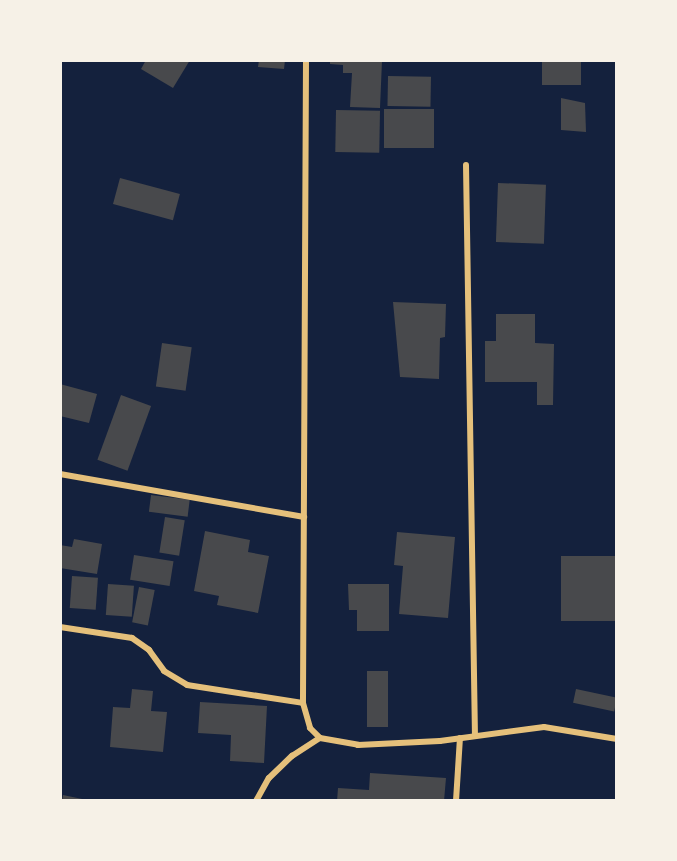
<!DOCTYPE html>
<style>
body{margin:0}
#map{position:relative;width:677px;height:861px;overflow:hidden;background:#14213d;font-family:"Varela Round",sans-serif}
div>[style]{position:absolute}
.building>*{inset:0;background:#48494c;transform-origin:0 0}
.minor>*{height:6px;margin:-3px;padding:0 3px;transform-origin:3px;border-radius:3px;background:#e5c07b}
span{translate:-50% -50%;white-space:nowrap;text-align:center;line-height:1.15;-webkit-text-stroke:4.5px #f6f1e7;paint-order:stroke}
.frame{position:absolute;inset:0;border:62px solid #f6f1e7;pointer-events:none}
</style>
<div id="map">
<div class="building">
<div style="clip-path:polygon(146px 60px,190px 60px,173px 88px,141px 69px)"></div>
<div style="clip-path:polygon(259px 60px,285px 60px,284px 69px,258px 67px)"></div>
<div style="clip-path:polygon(330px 60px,382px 61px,380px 108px,350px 107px,352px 73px,343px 73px,343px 65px,330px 64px)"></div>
<div style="left:542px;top:60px;width:39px;height:25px"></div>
<div style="left:388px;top:76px;width:43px;height:30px;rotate:1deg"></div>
<div style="clip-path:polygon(561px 98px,585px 103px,586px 132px,561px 130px)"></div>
<div style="left:384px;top:109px;width:50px;height:39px"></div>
<div style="left:336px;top:110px;width:44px;height:42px;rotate:1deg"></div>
<div style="left:120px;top:178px;width:62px;height:27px;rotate:15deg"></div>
<div style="left:498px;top:183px;width:48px;height:59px;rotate:2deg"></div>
<div style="clip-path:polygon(393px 302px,446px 304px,445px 337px,440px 338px,439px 379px,400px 377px)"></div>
<div style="clip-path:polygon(496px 314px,535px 314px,535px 343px,554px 344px,553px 405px,537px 405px,537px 382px,485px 382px,485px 341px,496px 341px)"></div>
<div style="left:162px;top:343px;width:30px;height:44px;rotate:8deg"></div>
<div style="clip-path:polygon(60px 384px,97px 394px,89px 423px,60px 416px)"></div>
<div style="left:121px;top:395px;width:32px;height:69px;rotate:20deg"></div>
<div style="left:151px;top:495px;width:39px;height:17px;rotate:7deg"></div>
<div style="left:165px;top:517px;width:20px;height:36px;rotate:9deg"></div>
<div style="clip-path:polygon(205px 531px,250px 540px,248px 552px,269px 556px,258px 613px,217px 605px,219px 596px,194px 591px)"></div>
<div style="clip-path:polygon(397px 532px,455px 537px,448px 618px,399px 614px,403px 566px,394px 565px)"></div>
<div style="clip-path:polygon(74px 539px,102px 544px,97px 574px,60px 568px,60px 545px,72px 547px)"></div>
<div style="left:134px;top:555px;width:40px;height:25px;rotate:9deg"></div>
<div style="left:617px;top:556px;width:65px;height:56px;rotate:90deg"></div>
<div style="left:72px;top:576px;width:26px;height:32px;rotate:4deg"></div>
<div style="left:108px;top:584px;width:26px;height:31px;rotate:4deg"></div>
<div style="clip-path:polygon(348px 584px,389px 584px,389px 631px,357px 631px,357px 610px,349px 610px)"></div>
<div style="left:139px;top:587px;width:16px;height:36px;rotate:11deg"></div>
<div style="left:367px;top:671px;width:21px;height:56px"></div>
<div style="clip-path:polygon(132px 689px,153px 691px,151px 711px,167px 712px,163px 752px,110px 747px,113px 707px,130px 708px)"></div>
<div style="left:576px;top:689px;width:42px;height:14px;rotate:12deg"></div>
<div style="clip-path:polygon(200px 702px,267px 706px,264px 763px,230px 761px,231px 735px,198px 733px)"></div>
<div style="clip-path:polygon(370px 773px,446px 778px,444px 801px,337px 801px,338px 788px,369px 790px)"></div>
<div style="clip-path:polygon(63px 795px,87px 800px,87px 801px,62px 801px)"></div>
</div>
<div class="minor">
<div style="left:306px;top:60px;width:643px;rotate:90.27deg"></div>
<div style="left:303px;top:703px;width:26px;rotate:74deg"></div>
<div style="left:310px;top:728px;width:14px;rotate:45deg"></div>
<div style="left:320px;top:738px;width:39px;rotate:10deg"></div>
<div style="left:358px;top:745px;width:82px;rotate:-2.8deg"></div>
<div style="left:440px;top:741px;width:105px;rotate:-7.7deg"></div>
<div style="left:544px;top:727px;width:74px;rotate:9.3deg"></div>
<div style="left:466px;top:165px;width:570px;rotate:89.1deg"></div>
<div style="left:60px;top:474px;width:248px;rotate:10deg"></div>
<div style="left:60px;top:627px;width:73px;rotate:8.7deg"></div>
<div style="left:132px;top:638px;width:21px;rotate:35deg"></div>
<div style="left:149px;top:650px;width:26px;rotate:54deg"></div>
<div style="left:164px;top:671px;width:27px;rotate:31deg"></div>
<div style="left:187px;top:685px;width:117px;rotate:8.8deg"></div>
<div style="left:256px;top:801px;width:26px;rotate:-61deg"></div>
<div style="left:269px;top:778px;width:32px;rotate:-44deg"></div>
<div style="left:292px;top:756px;width:33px;rotate:-33deg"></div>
<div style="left:456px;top:801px;width:63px;rotate:-86.4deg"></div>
</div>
<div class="frame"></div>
</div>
